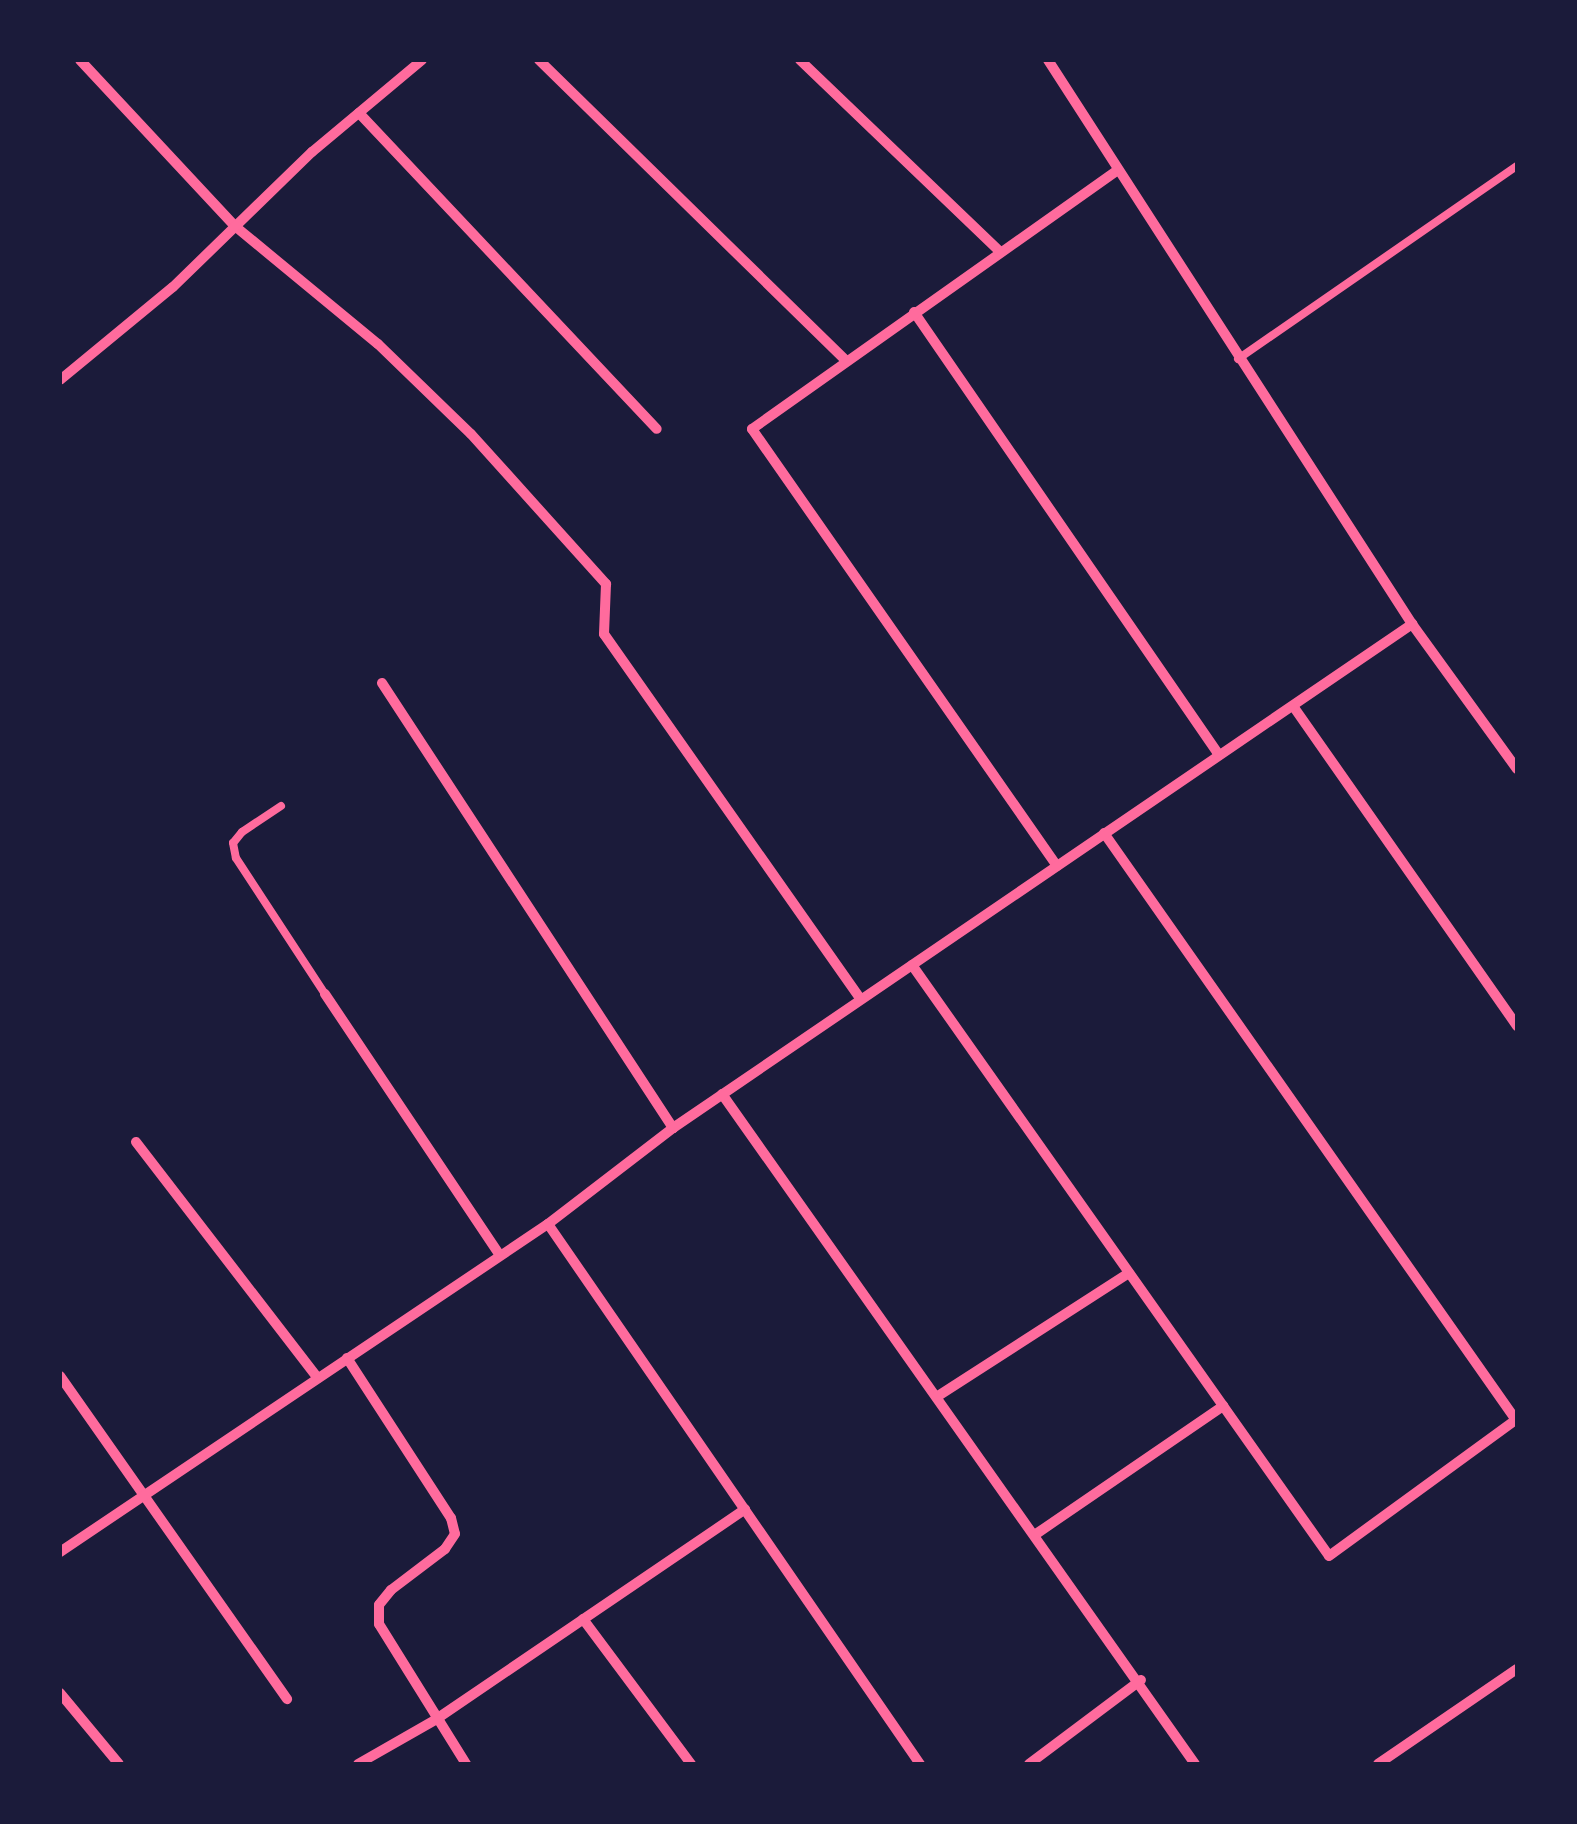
<!DOCTYPE html>
<style>
body{margin:0}
#map{position:relative;width:1577px;height:1824px;overflow:hidden;background:#1b1b3a;font-family:"Noto Sans",sans-serif}
div>[style]{position:absolute}
.service>*{height:8px;margin:-4px;padding:0 4px;transform-origin:4px;border-radius:4px;background:#ff6b9d}
.minor>*{height:10px;margin:-5px;padding:0 5px;transform-origin:5px;border-radius:5px;background:#ff6b9d}
span{translate:-50% -50%;white-space:nowrap;text-align:center;line-height:1.15;-webkit-text-stroke:10px #1b1b3a;paint-order:stroke}
.frame{position:absolute;inset:0;border:62px solid #1b1b3a;pointer-events:none}
</style>
<div id="map">
<div class="service">
<div style="left:1238px;top:359px;width:339px;rotate:-34.7deg"></div>
<div style="left:281px;top:806px;width:47px;rotate:146.3deg"></div>
<div style="left:242px;top:832px;width:14px;rotate:129deg"></div>
<div style="left:233px;top:843px;width:15px;rotate:79deg"></div>
<div style="left:236px;top:858px;width:163px;rotate:56.8deg"></div>
</div>
<div class="minor">
<div style="left:80px;top:60px;width:229px;rotate:47deg"></div>
<div style="left:236px;top:227px;width:184px;rotate:39.5deg"></div>
<div style="left:378px;top:344px;width:129px;rotate:44.1deg"></div>
<div style="left:471px;top:434px;width:202px;rotate:48deg"></div>
<div style="left:606px;top:584px;width:50px;rotate:92.3deg"></div>
<div style="left:604px;top:634px;width:446px;rotate:54.9deg"></div>
<div style="left:539px;top:60px;width:429px;rotate:44.4deg"></div>
<div style="left:800px;top:60px;width:277px;rotate:43.8deg"></div>
<div style="left:1048px;top:60px;width:671px;rotate:57.16deg"></div>
<div style="left:1412px;top:624px;width:179px;rotate:54.1deg"></div>
<div style="left:359px;top:113px;width:434px;rotate:46.7deg"></div>
<div style="left:914px;top:312px;width:538px;rotate:55.45deg"></div>
<div style="left:60px;top:380px;width:146px;rotate:-39.5deg"></div>
<div style="left:173px;top:287px;width:194px;rotate:-44.2deg"></div>
<div style="left:312px;top:152px;width:143px;rotate:-39.9deg"></div>
<div style="left:382px;top:683px;width:532px;rotate:56.82deg"></div>
<div style="left:1293px;top:706px;width:391px;rotate:55deg"></div>
<div style="left:1104px;top:833px;width:717px;rotate:54.94deg"></div>
<div style="left:1057px;top:866px;width:533px;rotate:-124.91deg"></div>
<div style="left:752px;top:429px;width:445px;rotate:-35.3deg"></div>
<div style="left:912px;top:965px;width:723px;rotate:54.79deg"></div>
<div style="left:1329px;top:1556px;width:233px;rotate:-36.1deg"></div>
<div style="left:325px;top:994px;width:314px;rotate:56.2deg"></div>
<div style="left:722px;top:1094px;width:820px;rotate:54.78deg"></div>
<div style="left:136px;top:1142px;width:298px;rotate:52.4deg"></div>
<div style="left:548px;top:1224px;width:656px;rotate:55.44deg"></div>
<div style="left:347px;top:1358px;width:191px;rotate:57deg"></div>
<div style="left:451px;top:1518px;width:16px;rotate:76deg"></div>
<div style="left:455px;top:1534px;width:18px;rotate:124deg"></div>
<div style="left:445px;top:1549px;width:68px;rotate:142.8deg"></div>
<div style="left:391px;top:1590px;width:19px;rotate:129deg"></div>
<div style="left:379px;top:1605px;width:19px;rotate:90deg"></div>
<div style="left:379px;top:1624px;width:165px;rotate:58.1deg"></div>
<div style="left:60px;top:1376px;width:395px;rotate:54.9deg"></div>
<div style="left:938px;top:1396px;width:227px;rotate:-32.8deg"></div>
<div style="left:1036px;top:1534px;width:227px;rotate:-34.4deg"></div>
<div style="left:60px;top:1552px;width:588px;rotate:-33.91deg"></div>
<div style="left:548px;top:1224px;width:158px;rotate:-37.5deg"></div>
<div style="left:673px;top:1128px;width:895px;rotate:-34.29deg"></div>
<div style="left:583px;top:1619px;width:181px;rotate:53.3deg"></div>
<div style="left:60px;top:1693px;width:92px;rotate:50.3deg"></div>
<div style="left:358px;top:1764px;width:89px;rotate:-29.7deg"></div>
<div style="left:435px;top:1720px;width:375px;rotate:-34.2deg"></div>
<div style="left:1029px;top:1764px;width:140px;rotate:-36.9deg"></div>
<div style="left:1378px;top:1764px;width:168px;rotate:-34.4deg"></div>
</div>
<div class="frame"></div>
</div>
